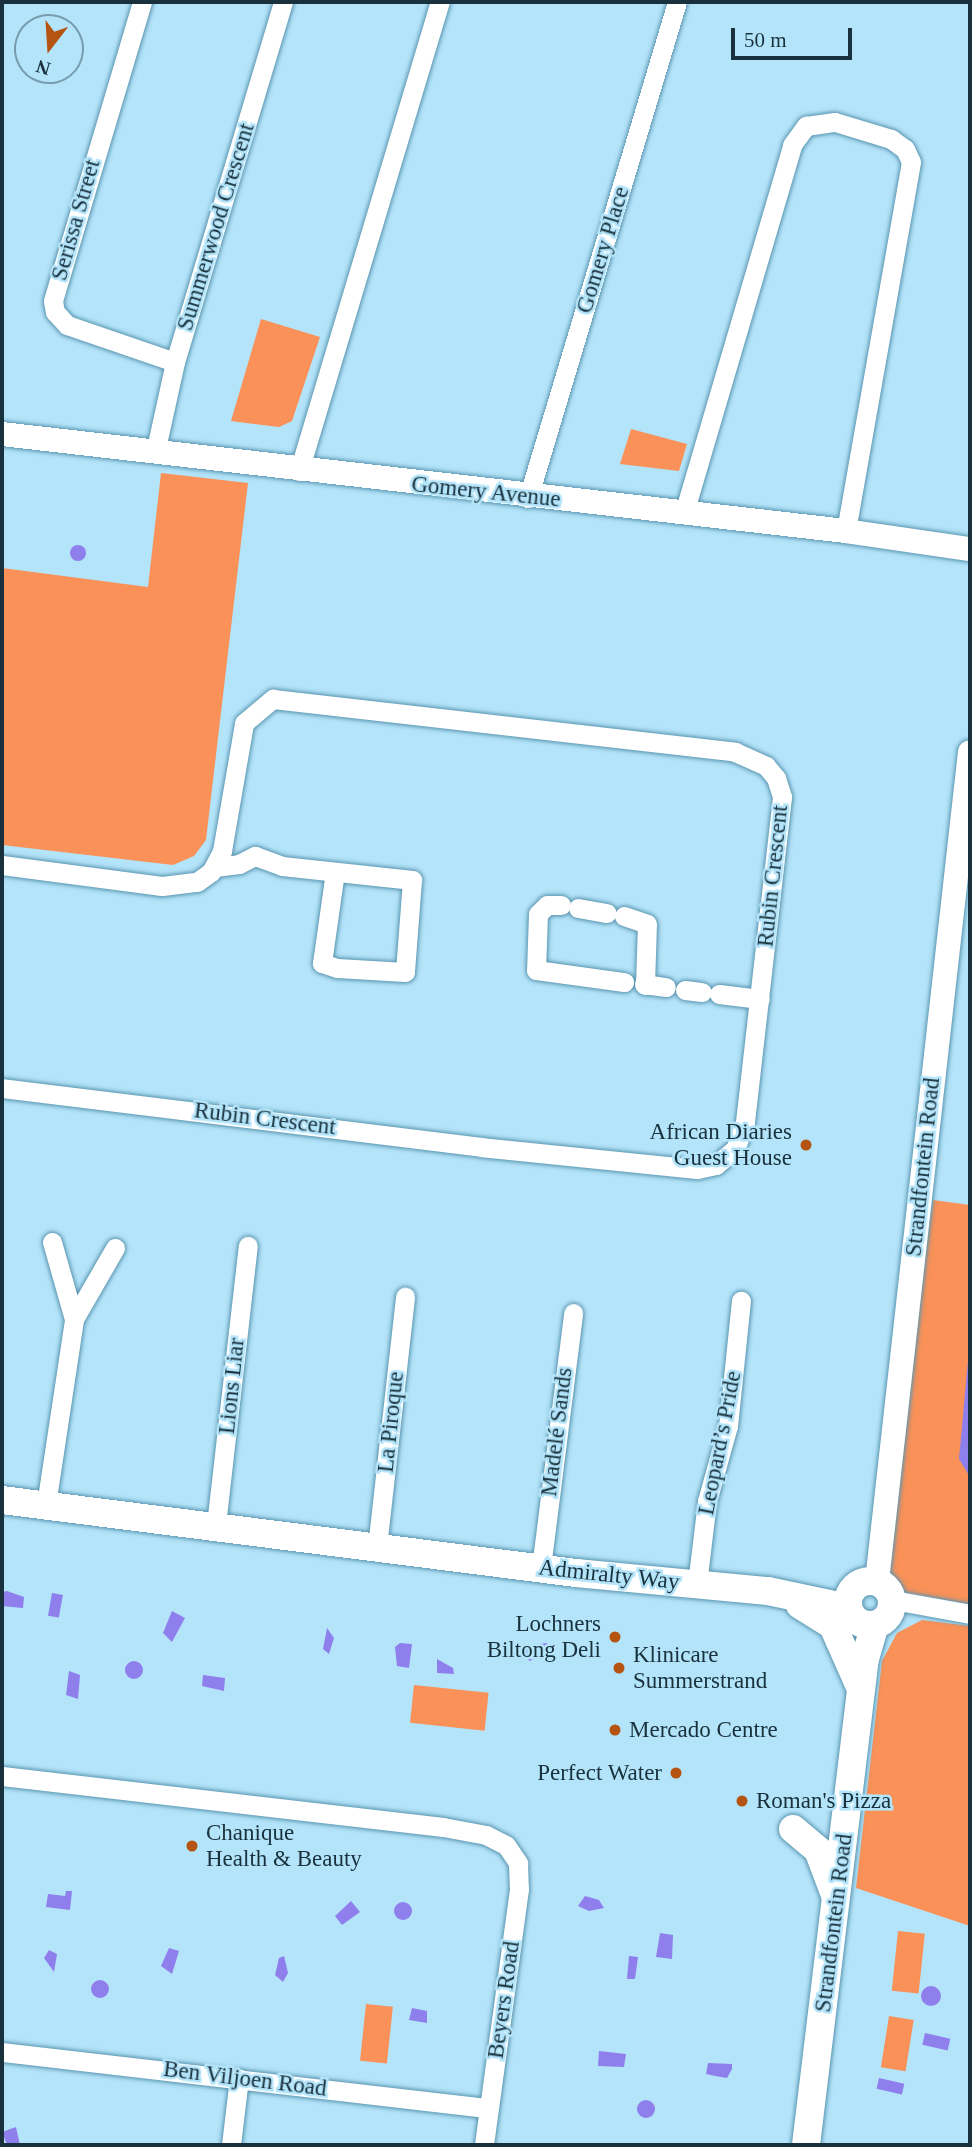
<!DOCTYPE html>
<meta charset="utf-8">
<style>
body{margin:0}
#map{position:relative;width:972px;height:2147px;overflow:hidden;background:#b4e4fa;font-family:Georgia,serif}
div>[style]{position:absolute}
.green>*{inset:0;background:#f99158;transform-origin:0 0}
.water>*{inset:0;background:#8f7fec;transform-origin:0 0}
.round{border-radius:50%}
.roads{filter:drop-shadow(0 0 2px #5a95b0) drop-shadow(0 0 2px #5a95b0)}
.minor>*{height:19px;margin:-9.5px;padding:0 9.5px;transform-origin:9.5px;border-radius:9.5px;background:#fff}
.tertiary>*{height:24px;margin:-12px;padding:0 12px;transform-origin:12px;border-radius:12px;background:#fff}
.secondary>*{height:28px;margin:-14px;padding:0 14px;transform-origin:14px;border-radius:14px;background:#fff}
.secondary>.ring{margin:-14px;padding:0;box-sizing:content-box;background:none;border:28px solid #fff;border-radius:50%}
.dots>*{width:19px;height:19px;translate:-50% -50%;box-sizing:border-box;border:4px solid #b4e4fa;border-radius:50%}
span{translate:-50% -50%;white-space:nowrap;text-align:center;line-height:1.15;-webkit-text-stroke:5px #b4e4fa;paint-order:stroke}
.street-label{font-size:23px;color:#18313c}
.poi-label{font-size:23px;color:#18313c}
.right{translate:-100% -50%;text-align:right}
.left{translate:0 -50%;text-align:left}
.frame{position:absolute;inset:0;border:4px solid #18313c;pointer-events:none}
.north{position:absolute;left:14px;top:14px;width:70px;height:70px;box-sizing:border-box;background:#b4e4fa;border:2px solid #769cae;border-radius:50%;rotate:197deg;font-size:19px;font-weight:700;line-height:28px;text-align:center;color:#18313c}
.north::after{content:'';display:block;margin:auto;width:24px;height:32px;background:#b55412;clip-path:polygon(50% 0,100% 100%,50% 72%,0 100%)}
.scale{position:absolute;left:731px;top:28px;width:121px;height:32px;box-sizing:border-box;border:4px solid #18313c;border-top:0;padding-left:9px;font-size:21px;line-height:24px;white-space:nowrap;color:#18313c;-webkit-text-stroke:5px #b4e4fa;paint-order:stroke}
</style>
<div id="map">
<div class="green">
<div style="clip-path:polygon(261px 319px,320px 337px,292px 421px,279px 427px,231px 421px)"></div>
<div style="clip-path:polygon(631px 429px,687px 444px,679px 471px,620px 464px)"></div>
<div style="clip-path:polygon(161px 473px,248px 483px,206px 840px,194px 856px,173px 865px,2px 845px,2px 568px,148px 587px)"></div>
<div style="clip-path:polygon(933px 1200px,970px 1205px,970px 1604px,900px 1592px,886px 1573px,884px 1560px)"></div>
<div style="clip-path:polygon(922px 1620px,970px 1626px,970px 1926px,856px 1888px,882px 1661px,897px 1633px)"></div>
<div style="left:414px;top:1685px;width:75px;height:38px;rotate:6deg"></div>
<div style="left:898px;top:1931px;width:27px;height:60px;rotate:6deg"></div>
<div style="left:366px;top:2004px;width:27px;height:57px;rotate:6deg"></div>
<div style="left:889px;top:2016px;width:25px;height:52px;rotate:9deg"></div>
</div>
<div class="water">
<div class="round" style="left:70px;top:545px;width:16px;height:16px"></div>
<div style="clip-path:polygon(970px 1339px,970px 1477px,959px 1459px)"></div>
<div style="clip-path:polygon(7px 1591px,24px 1597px,23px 1608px,2px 1606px,2px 1592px)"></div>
<div style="left:52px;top:1593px;width:11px;height:23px;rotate:10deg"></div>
<div style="clip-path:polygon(172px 1611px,185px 1618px,172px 1642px,163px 1633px)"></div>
<div style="clip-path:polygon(327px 1628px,334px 1638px,329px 1654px,323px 1649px)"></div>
<div style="clip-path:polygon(400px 1643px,412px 1644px,409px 1668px,397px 1666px,395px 1647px)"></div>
<div style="clip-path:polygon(547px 1643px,550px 1654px,529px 1661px,525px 1650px,528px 1646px)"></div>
<div style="clip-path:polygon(437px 1659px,453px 1668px,454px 1674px,437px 1673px)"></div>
<div class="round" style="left:125px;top:1661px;width:18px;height:18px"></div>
<div style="clip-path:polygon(69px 1671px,80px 1675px,78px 1699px,66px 1695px)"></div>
<div style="clip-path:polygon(203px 1675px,225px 1678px,224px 1691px,202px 1686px)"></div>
<div style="clip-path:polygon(66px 1891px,72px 1891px,70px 1910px,46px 1907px,48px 1894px,65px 1896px)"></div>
<div style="clip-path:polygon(585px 1896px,599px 1900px,604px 1908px,589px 1911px,578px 1906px)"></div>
<div style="clip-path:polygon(351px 1901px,360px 1912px,342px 1925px,335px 1916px)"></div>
<div class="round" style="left:394px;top:1902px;width:18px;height:18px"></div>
<div style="clip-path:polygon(660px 1933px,673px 1935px,672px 1959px,656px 1957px)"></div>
<div style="clip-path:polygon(169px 1948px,179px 1951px,172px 1974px,161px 1966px)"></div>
<div style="clip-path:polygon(49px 1950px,57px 1954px,54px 1972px,44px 1958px)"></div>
<div style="clip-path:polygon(284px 1956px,288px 1973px,283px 1982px,275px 1975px,279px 1958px)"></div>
<div style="clip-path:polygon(629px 1956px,638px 1957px,635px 1979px,627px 1979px)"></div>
<div class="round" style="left:91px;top:1980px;width:18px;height:18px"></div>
<div class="round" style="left:921px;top:1986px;width:20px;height:20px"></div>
<div style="clip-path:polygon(412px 2008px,427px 2011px,427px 2023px,409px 2020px)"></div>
<div style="left:925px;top:2033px;width:26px;height:12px;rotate:13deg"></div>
<div style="clip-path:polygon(599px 2051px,626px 2054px,624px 2067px,598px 2066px)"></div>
<div style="clip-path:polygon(708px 2063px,732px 2064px,732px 2069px,727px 2078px,715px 2076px,706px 2074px)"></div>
<div style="left:879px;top:2078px;width:26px;height:11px;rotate:13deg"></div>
<div class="round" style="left:637px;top:2100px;width:18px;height:18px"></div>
<div style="clip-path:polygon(16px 2127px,20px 2145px,7px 2145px,2px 2132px)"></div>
</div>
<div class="roads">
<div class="minor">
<div style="left:142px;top:2px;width:312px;rotate:106.6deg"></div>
<div style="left:53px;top:301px;width:11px;rotate:80deg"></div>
<div style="left:55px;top:312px;width:18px;rotate:47deg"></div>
<div style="left:67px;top:325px;width:114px;rotate:18.9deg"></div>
<div style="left:155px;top:453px;width:93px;rotate:-77.6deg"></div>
<div style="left:175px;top:362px;width:376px;rotate:-73.3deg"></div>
<div style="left:299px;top:471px;width:490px;rotate:-73.3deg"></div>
<div style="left:528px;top:498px;width:518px;rotate:-73.28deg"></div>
<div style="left:684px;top:513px;width:384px;rotate:-73.6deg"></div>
<div style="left:792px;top:145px;width:24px;rotate:-54deg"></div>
<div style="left:806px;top:126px;width:29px;rotate:-8deg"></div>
<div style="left:835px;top:122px;width:59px;rotate:16.9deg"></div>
<div style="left:891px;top:139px;width:17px;rotate:36deg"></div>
<div style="left:905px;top:149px;width:14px;rotate:65deg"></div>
<div style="left:911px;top:162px;width:375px;rotate:100deg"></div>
<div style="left:2px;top:865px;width:161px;rotate:7.5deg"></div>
<div style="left:162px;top:886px;width:35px;rotate:-7deg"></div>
<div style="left:197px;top:882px;width:17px;rotate:-36deg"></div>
<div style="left:211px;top:872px;width:24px;rotate:-62deg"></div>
<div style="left:222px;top:851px;width:130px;rotate:-80.2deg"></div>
<div style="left:244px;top:723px;width:38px;rotate:-40deg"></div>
<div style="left:273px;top:699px;width:465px;rotate:6.5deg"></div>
<div style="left:735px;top:752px;width:34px;rotate:24deg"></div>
<div style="left:766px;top:766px;width:16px;rotate:50deg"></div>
<div style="left:776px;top:778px;width:20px;rotate:72deg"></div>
<div style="left:782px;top:797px;width:327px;rotate:96.5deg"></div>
<div style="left:745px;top:1122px;width:29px;rotate:110deg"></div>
<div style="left:735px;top:1149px;width:25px;rotate:140deg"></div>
<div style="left:716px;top:1165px;width:19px;rotate:168deg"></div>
<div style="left:697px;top:1169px;width:216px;rotate:-174.2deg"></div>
<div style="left:482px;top:1147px;width:484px;rotate:-173deg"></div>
<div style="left:215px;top:867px;width:24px;rotate:-7deg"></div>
<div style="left:239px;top:864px;width:18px;rotate:-27deg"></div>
<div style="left:255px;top:856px;width:29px;rotate:20deg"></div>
<div style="left:282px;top:866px;width:131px;rotate:6.1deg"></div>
<div style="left:412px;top:880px;width:92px;rotate:94.4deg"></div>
<div style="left:405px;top:972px;width:68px;rotate:-176.6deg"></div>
<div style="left:337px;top:968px;width:16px;rotate:-162deg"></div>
<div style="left:322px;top:963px;width:92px;rotate:-81.9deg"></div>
<div style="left:561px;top:905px;width:14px;rotate:180deg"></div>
<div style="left:547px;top:905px;width:13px;rotate:135deg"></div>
<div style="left:538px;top:914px;width:56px;rotate:92deg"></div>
<div style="left:536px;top:970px;width:89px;rotate:7.8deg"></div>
<div style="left:578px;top:908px;width:29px;rotate:10deg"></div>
<div style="left:624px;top:916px;width:24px;rotate:19deg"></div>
<div style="left:647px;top:924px;width:61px;rotate:91.9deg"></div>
<div style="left:644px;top:984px;width:22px;rotate:8deg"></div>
<div style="left:685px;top:990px;width:17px;rotate:7deg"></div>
<div style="left:719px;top:994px;width:41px;rotate:7deg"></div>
<div style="left:52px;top:1242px;width:80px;rotate:74.1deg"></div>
<div style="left:46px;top:1505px;width:188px;rotate:-81.4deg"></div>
<div style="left:74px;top:1319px;width:82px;rotate:-60deg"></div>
<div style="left:216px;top:1525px;width:281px;rotate:-83.5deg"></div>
<div style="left:377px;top:1547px;width:252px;rotate:-83.6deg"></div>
<div style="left:541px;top:1568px;width:257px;rotate:-82.8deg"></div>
<div style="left:697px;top:1584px;width:84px;rotate:-83.1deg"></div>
<div style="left:707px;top:1501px;width:78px;rotate:-74.4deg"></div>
<div style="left:728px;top:1426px;width:126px;rotate:-84.1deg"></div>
<div style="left:893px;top:1600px;width:78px;rotate:10.3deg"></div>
<div style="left:2px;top:1776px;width:444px;rotate:6.6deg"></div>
<div style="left:443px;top:1827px;width:44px;rotate:10.5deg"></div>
<div style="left:486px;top:1835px;width:22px;rotate:27deg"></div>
<div style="left:506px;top:1845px;width:22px;rotate:56deg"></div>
<div style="left:518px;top:1863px;width:26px;rotate:88deg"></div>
<div style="left:519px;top:1889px;width:258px;rotate:97.8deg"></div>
<div style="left:2px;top:2052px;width:489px;rotate:6.6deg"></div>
<div style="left:231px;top:2145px;width:67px;rotate:-83.2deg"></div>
</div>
<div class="tertiary">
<div style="left:2px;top:434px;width:850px;rotate:6.56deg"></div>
<div style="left:846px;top:531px;width:125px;rotate:8.3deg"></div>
<div style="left:877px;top:1581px;width:834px;rotate:-83.6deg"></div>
</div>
<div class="secondary">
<div style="left:2px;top:1500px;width:579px;rotate:7.25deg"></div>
<div style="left:576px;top:1573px;width:193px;rotate:5.4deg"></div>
<div style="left:768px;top:1591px;width:82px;rotate:12deg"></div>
<div class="ring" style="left:848px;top:1581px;width:16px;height:16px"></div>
<div style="left:800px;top:1605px;width:39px;rotate:32deg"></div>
<div style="left:833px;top:1626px;width:67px;rotate:66.1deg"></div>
<div style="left:793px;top:1829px;width:33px;rotate:40deg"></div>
<div style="left:818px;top:1850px;width:48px;rotate:69.3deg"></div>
<div style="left:806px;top:2145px;width:490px;rotate:-83.1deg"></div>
<div style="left:865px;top:1659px;width:35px;rotate:-74deg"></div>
</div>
</div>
<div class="dots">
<div style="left:806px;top:1145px;background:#b55412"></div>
<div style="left:615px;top:1637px;background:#b55412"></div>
<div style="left:619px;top:1668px;background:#b55412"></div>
<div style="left:615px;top:1730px;background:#b55412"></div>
<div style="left:676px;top:1773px;background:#b55412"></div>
<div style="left:742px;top:1801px;background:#b55412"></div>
<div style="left:192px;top:1846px;background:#b55412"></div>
</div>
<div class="street-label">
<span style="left:76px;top:220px;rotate:-74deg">Serissa Street</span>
<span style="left:216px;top:227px;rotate:-73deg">Summerwood Crescent</span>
<span style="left:603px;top:250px;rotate:-73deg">Gomery Place</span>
<span style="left:486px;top:492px;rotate:6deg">Gomery Avenue</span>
<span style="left:773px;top:876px;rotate:-84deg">Rubin Crescent</span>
<span style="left:265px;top:1119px;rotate:7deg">Rubin Crescent</span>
<span style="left:923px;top:1167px;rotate:-84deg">Strandfontein Road</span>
<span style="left:232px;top:1386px;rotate:-84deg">Lions Liar</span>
<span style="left:391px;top:1422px;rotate:-84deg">La Piroque</span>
<span style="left:557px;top:1432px;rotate:-83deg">Madelé Sands</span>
<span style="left:720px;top:1443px;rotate:-79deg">Leopard’s Pride</span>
<span style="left:609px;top:1575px;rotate:6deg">Admiralty Way</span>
<span style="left:834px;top:1923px;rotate:-83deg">Strandfontein Road</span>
<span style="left:504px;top:2000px;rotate:-82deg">Beyers Road</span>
<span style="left:245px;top:2079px;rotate:7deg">Ben Viljoen Road</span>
</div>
<div class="poi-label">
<span class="right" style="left:792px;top:1145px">African Diaries<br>Guest House</span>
<span class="right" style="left:601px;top:1637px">Lochners<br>Biltong Deli</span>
<span class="left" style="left:633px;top:1668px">Klinicare<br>Summerstrand</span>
<span class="left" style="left:629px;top:1730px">Mercado Centre</span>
<span class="right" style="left:662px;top:1773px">Perfect Water</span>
<span class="left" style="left:756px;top:1801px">Roman's Pizza</span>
<span class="left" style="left:206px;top:1846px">Chanique<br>Health &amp; Beauty</span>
</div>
<div class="frame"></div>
<div class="north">N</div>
<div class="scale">50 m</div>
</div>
